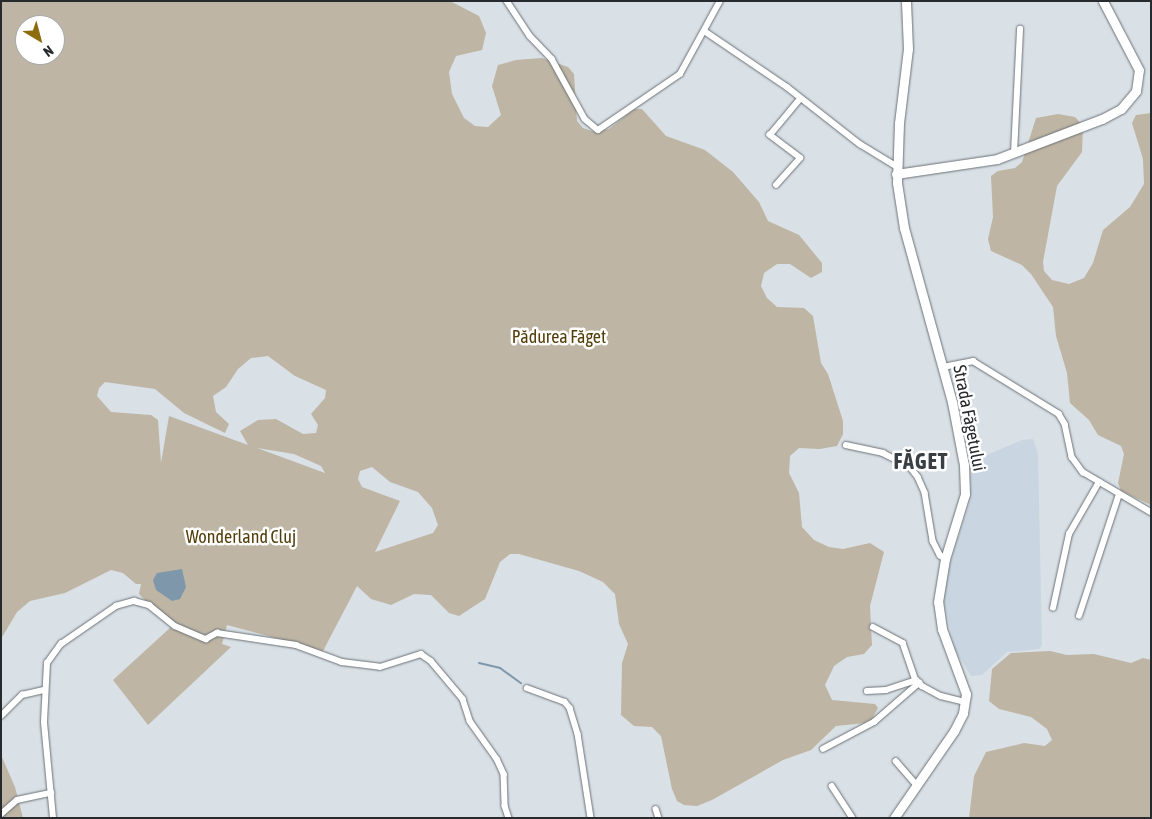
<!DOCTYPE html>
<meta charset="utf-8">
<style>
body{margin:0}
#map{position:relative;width:1152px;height:819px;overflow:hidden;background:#d9e0e6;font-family:"Asap Condensed",sans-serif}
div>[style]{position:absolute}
.built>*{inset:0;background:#c9d6e1}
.green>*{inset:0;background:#beb5a4}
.water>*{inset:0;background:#7f97ab}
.stream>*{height:2px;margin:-1px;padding:0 1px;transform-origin:1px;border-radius:1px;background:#7f97ab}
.roads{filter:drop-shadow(0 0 1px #6b7176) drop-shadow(0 0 1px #6b7176)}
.minor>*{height:5.5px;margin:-2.75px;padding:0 2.75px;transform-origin:2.75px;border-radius:2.75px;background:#fff}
.secondary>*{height:9px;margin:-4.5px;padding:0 4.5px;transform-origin:4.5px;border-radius:4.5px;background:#fff}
span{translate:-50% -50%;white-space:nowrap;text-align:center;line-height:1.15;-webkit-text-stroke:5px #fff;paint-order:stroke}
.park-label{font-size:18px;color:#523e0a}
.street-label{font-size:18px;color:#282b2d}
.district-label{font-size:22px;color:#3a3f44;font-weight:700;letter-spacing:1px}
.frame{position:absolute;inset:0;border:2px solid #282b2d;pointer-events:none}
.north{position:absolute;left:15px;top:15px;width:50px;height:50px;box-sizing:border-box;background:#fff;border:1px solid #a9aaab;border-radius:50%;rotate:143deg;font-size:14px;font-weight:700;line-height:20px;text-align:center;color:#282b2d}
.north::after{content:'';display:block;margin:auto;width:18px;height:22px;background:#8d6c0e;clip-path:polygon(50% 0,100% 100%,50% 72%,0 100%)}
</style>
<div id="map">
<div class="built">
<div style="clip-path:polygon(1033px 439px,1038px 453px,1042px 645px,1039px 649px,1007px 652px,982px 675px,971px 676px,954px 648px,943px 597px,948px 570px,971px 498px,970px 462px,1022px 440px)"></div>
</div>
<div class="green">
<div style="clip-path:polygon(evenodd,1px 1px,450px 1px,479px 16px,486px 33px,482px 50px,456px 56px,449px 72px,452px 94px,464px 118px,475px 126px,488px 127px,501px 115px,492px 86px,498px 65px,516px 60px,542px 58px,568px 67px,574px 74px,577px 121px,583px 128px,595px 132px,609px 129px,634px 109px,642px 109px,666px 136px,705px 150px,733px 172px,759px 202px,768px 221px,799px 235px,822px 263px,822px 272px,811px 278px,790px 264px,777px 264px,764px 273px,761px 286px,767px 298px,777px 307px,804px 308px,813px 316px,821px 363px,828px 374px,843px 421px,843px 434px,837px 446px,820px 449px,799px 448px,790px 456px,789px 473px,799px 493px,802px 527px,814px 540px,829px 547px,843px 549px,870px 543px,884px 552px,870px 606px,872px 645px,864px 654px,847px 657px,834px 666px,825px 685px,832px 700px,875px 704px,878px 708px,872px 719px,865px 723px,836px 726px,811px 750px,783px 760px,712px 800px,697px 806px,684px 805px,677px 801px,672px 789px,661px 736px,652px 727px,634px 726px,621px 715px,622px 663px,628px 644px,619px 624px,615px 594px,603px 582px,579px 571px,519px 554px,510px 554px,500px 562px,485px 599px,459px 616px,449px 613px,431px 595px,414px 594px,391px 605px,371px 599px,357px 586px,323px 651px,227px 625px,222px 644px,231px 647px,148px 725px,113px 680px,171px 627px,139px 594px,141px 584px,136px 584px,123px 573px,111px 570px,65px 593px,30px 601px,17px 612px,1px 639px,1px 1px,25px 25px,55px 25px,55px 55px,25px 55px,25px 25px,1px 1px,268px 356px,295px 376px,326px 390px,325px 398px,311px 414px,318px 425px,316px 433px,303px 434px,276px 419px,258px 420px,240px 431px,248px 445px,169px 416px,161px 463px,158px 420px,151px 415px,111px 412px,97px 396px,99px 388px,105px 382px,155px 389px,184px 413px,225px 433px,229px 424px,216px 412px,213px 396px,226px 387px,238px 369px,251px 358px,268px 356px,1px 1px,257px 448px,294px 454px,321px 466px,325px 473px,257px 448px,1px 1px,372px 467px,390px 482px,418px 492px,432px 508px,438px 525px,433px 533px,375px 552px,400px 501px,362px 487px,358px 479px,360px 471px,372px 467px)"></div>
<div style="clip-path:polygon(1151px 113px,1151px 505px,1121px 491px,1118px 483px,1124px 454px,1121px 446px,1098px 435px,1089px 420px,1070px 403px,1067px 373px,1056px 336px,1053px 307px,1031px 274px,1022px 265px,991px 251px,988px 239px,993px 217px,991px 176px,998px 171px,1015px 168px,1022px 162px,1036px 118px,1058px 114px,1075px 117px,1083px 126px,1082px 152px,1057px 186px,1043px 262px,1044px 271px,1052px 280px,1069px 284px,1084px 278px,1093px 263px,1103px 230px,1130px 207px,1144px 184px,1143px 159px,1132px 123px,1136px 115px)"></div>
<div style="clip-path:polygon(1050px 651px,1067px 655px,1094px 654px,1131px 663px,1143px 658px,1151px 660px,1151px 818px,969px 818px,974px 776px,986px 752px,1024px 743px,1045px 746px,1052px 740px,1047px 729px,1031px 717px,999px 709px,989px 701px,992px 669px,1011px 653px)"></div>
<div style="clip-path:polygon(1px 755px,15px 787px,23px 818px,1px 818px)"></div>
</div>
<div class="water">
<div style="clip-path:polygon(182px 569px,186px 587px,180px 599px,172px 601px,156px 590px,153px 580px,157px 573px)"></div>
</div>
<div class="stream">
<div style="left:479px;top:663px;width:22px;rotate:13deg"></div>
<div style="left:500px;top:668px;width:26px;rotate:36deg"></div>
</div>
<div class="roads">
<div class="minor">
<div style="left:507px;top:1px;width:42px;rotate:56.7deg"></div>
<div style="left:530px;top:36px;width:32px;rotate:46deg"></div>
<div style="left:552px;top:59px;width:68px;rotate:61.2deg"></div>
<div style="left:585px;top:119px;width:17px;rotate:40deg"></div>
<div style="left:598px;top:130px;width:99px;rotate:-34.3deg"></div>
<div style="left:680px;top:74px;width:83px;rotate:-61.3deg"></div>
<div style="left:706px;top:32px;width:98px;rotate:34.2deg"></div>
<div style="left:787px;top:87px;width:93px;rotate:38deg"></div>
<div style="left:860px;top:144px;width:42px;rotate:31.4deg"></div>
<div style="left:1014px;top:153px;width:124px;rotate:-87.2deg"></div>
<div style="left:776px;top:185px;width:36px;rotate:-48deg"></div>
<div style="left:800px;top:158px;width:38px;rotate:-143deg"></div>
<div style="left:770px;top:135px;width:47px;rotate:-50.2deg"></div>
<div style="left:943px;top:367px;width:31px;rotate:-11deg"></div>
<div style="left:973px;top:361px;width:101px;rotate:31.6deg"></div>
<div style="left:1059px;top:414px;width:12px;rotate:59deg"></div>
<div style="left:1065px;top:424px;width:34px;rotate:78deg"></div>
<div style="left:1072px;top:457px;width:19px;rotate:54deg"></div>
<div style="left:1083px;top:472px;width:79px;rotate:30.5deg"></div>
<div style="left:846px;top:445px;width:38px;rotate:12deg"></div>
<div style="left:883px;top:453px;width:30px;rotate:27deg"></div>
<div style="left:910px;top:467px;width:13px;rotate:51deg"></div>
<div style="left:918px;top:477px;width:17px;rotate:66deg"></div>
<div style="left:925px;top:493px;width:49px;rotate:80.5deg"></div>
<div style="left:933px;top:541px;width:16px;rotate:63deg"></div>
<div style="left:940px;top:555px;width:6px;rotate:39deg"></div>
<div style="left:1053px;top:608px;width:76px;rotate:-77.8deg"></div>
<div style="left:1069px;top:534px;width:60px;rotate:-60deg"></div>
<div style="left:1079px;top:616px;width:128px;rotate:-71.8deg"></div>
<div style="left:873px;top:627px;width:34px;rotate:28deg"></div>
<div style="left:903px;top:643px;width:39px;rotate:71deg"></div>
<div style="left:916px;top:680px;width:8px;rotate:45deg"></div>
<div style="left:922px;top:686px;width:21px;rotate:28deg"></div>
<div style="left:941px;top:696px;width:25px;rotate:14deg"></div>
<div style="left:527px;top:688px;width:40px;rotate:20.2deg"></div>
<div style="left:565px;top:702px;width:8px;rotate:50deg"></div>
<div style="left:570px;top:708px;width:27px;rotate:73deg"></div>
<div style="left:578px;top:734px;width:85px;rotate:81.2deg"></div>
<div style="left:867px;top:691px;width:19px;rotate:-3deg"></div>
<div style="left:886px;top:690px;width:32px;rotate:-18deg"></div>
<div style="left:1px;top:716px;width:30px;rotate:-45deg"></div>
<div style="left:22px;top:695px;width:23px;rotate:-13deg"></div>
<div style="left:823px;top:749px;width:58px;rotate:-27.9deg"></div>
<div style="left:874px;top:722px;width:60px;rotate:-40.9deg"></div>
<div style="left:896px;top:761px;width:30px;rotate:49deg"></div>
<div style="left:832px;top:786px;width:38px;rotate:57deg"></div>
<div style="left:656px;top:809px;width:9px;rotate:72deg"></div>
<div style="left:1px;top:814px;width:21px;rotate:-41deg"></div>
<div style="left:17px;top:800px;width:35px;rotate:-12deg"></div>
<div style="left:53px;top:818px;width:96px;rotate:-95.4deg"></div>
<div style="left:44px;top:722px;width:59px;rotate:-87.1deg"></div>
<div style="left:47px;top:663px;width:24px;rotate:-54deg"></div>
<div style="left:61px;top:644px;width:67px;rotate:-34.6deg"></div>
<div style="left:116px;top:606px;width:19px;rotate:-16deg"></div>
<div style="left:134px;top:601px;width:16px;rotate:15deg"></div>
<div style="left:149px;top:605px;width:33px;rotate:39deg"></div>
<div style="left:175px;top:626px;width:34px;rotate:23deg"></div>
<div style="left:206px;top:639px;width:13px;rotate:-29deg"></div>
<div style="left:217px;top:633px;width:80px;rotate:8.6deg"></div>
<div style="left:296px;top:645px;width:49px;rotate:20.3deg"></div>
<div style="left:342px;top:662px;width:38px;rotate:7deg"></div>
<div style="left:380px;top:667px;width:43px;rotate:-17.6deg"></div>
<div style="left:421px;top:654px;width:12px;rotate:35deg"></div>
<div style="left:431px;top:661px;width:50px;rotate:49.9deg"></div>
<div style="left:463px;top:699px;width:23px;rotate:72deg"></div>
<div style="left:470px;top:721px;width:47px;rotate:54.6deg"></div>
<div style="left:497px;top:759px;width:17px;rotate:65deg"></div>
<div style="left:504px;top:774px;width:32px;rotate:88deg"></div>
<div style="left:505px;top:806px;width:13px;rotate:72deg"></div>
</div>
<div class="secondary">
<div style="left:896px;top:174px;width:102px;rotate:-8.4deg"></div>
<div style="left:997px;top:159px;width:112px;rotate:-20.9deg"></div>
<div style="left:1102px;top:119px;width:21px;rotate:-28deg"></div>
<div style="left:1121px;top:109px;width:23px;rotate:-50deg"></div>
<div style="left:1136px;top:91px;width:21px;rotate:-82deg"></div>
<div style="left:1139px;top:70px;width:78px;rotate:-117.6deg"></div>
<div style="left:894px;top:818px;width:106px;rotate:-55.4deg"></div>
<div style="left:954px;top:731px;width:20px;rotate:-63deg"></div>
<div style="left:963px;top:713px;width:19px;rotate:-81deg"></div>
<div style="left:966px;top:694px;width:69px;rotate:-110.3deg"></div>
<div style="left:942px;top:629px;width:27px;rotate:-98deg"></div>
<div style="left:938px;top:602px;width:44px;rotate:-80.8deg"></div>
<div style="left:945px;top:559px;width:68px;rotate:-72.9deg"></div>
<div style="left:965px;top:494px;width:29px;rotate:-92deg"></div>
<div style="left:964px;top:465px;width:64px;rotate:-100.8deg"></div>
<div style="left:952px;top:402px;width:180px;rotate:-105.4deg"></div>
<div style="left:904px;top:228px;width:46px;rotate:-98.8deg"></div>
<div style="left:897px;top:183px;width:60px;rotate:-88.1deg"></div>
<div style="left:899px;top:123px;width:75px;rotate:-83.1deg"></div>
<div style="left:908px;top:49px;width:48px;rotate:-92.4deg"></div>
</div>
</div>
<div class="park-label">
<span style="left:559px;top:337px">Pădurea Făget</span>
<span style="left:241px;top:537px">Wonderland Cluj</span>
</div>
<div class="street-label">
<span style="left:969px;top:418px;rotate:79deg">Strada Făgetului</span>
</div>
<div class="district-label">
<span style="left:921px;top:462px">FĂGET</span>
</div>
<div class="frame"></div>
<div class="north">N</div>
</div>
